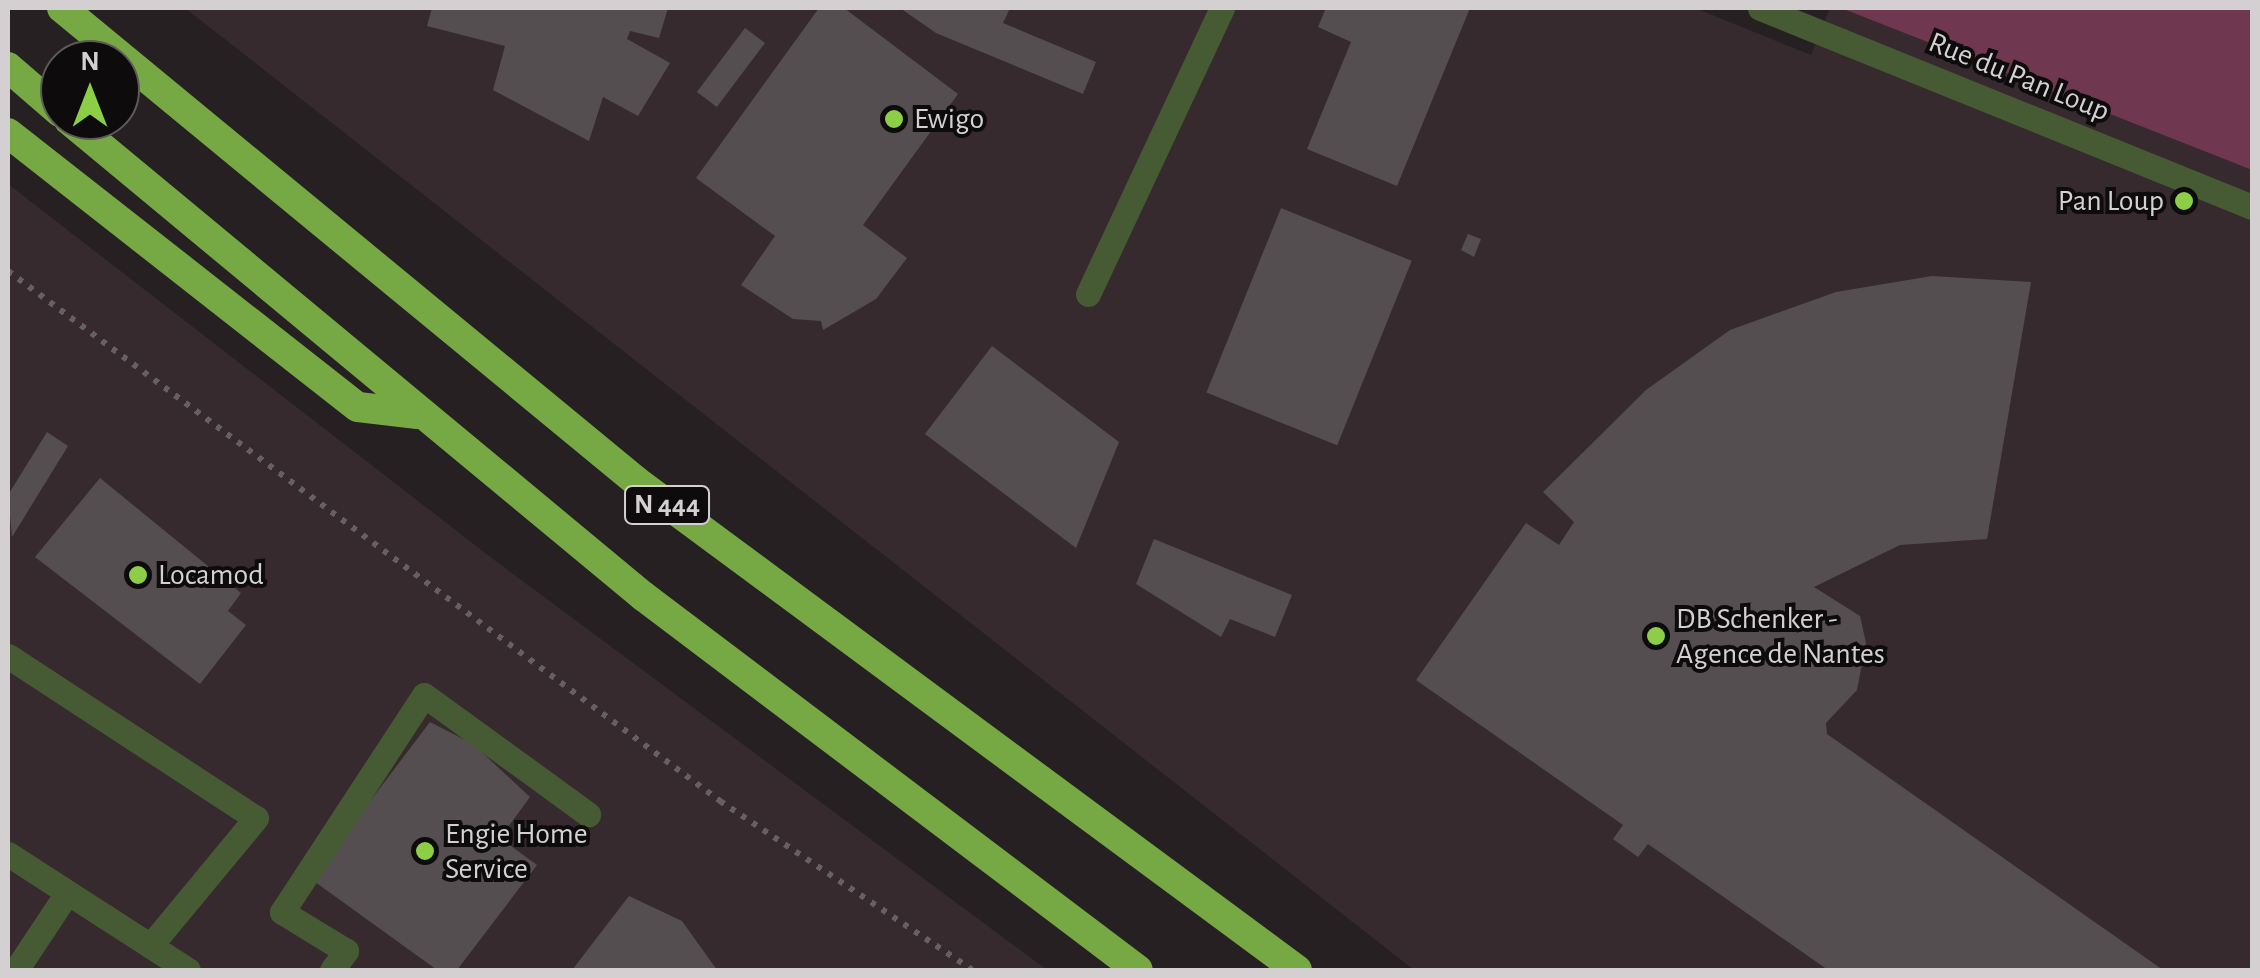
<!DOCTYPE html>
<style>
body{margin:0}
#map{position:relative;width:2260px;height:978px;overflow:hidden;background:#262022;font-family:"Alegreya Sans",sans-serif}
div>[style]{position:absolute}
.built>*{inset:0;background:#362a2e}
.forest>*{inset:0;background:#703850}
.building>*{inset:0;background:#544e50;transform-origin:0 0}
.path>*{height:6px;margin-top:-3px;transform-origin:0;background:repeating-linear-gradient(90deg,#666062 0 5px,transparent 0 13px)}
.minor>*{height:25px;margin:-12.5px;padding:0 12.5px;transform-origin:12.5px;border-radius:12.5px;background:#465b34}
.highway>*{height:30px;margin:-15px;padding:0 15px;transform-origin:15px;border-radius:15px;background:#76a943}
.dots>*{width:28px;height:28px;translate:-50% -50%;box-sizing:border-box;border:5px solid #0d0b0b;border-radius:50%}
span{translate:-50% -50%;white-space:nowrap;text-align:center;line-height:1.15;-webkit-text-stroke:8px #0d0b0b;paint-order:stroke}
.shield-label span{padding:2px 8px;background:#0d0b0b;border:2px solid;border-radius:8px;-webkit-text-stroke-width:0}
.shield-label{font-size:28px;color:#d4d0d1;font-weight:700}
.street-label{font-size:30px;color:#d4d0d1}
.poi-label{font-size:30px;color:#d4d0d1}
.left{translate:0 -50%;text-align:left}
.right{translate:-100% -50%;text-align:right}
.frame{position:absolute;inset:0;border:10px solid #d4d0d1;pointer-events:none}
.north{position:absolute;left:40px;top:40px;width:100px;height:100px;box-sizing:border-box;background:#0d0b0b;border:2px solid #5d5a5a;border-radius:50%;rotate:0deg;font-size:28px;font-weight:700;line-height:40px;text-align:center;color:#d4d0d1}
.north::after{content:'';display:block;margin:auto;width:35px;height:45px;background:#8cce45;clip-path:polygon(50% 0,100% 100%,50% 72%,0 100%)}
</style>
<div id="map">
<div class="built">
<div style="clip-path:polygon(185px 8px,1695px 8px,1811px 55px,1830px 8px,1841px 8px,2252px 170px,2252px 970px,1414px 970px)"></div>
<div style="clip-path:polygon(8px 184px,493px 559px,1047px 970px,8px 970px)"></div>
</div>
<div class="forest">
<div style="clip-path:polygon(1841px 8px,2252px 8px,2252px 170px)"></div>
</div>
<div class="building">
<div style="clip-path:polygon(432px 8px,668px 8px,659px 38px,630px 31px,627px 39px,670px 63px,638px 116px,603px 97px,589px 141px,493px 90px,505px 46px,427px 26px)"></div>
<div style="clip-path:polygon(819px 8px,844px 8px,958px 94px,863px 225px,907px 258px,876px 299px,823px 330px,821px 321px,793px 319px,741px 285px,775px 236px,696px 178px)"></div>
<div style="clip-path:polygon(900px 8px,1010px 8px,1003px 23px,1096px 62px,1083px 94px,936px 33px)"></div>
<div style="clip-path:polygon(1326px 8px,1470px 8px,1397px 186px,1307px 149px,1351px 42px,1318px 27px)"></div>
<div style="left:745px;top:28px;width:25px;height:80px;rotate:37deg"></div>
<div style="left:1281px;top:208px;width:141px;height:199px;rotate:22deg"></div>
<div style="clip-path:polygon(1468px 234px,1481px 239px,1474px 257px,1461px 250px)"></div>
<div style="clip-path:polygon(1932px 276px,2031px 282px,1987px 539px,1900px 545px,1814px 587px,1860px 616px,1866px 643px,1857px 690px,1826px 723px,1827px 734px,2163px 970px,1828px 970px,1648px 844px,1638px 857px,1613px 839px,1623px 825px,1416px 680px,1526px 523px,1559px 545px,1574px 522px,1543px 492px,1646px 390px,1730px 330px,1836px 292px)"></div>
<div style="clip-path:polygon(992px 346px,1119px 442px,1076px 548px,925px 434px)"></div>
<div style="clip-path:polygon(47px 432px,68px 446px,12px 537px,8px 495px)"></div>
<div style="clip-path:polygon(100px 478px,241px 593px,228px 611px,246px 625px,200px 684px,35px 557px)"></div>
<div style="clip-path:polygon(1154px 539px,1292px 595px,1275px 637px,1230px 619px,1221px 637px,1136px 584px)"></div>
<div style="clip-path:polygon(430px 722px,473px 744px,530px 797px,500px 838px,537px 865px,457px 970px,437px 970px,311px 879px)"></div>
<div style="clip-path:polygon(629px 896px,682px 921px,717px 970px,572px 970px)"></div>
</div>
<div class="path">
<div style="left:8px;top:271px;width:888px;rotate:36.66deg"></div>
<div style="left:720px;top:801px;width:303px;rotate:33.8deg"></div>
</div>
<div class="minor">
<div style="left:1760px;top:8px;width:531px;rotate:22.02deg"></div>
<div style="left:1088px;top:294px;width:316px;rotate:-64.9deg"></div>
<div style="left:8px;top:656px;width:296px;rotate:33.2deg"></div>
<div style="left:256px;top:818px;width:166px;rotate:129.6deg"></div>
<div style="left:8px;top:854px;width:214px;rotate:32.8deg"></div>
<div style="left:16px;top:970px;width:92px;rotate:-56.5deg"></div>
<div style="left:332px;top:970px;width:24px;rotate:-54deg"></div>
<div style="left:346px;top:951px;width:75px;rotate:-148.6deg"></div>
<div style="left:282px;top:912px;width:259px;rotate:-56.8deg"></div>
<div style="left:424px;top:695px;width:203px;rotate:36deg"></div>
</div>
<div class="highway">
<div style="left:62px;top:8px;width:744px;rotate:39.49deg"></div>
<div style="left:636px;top:481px;width:822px;rotate:36.49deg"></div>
<div style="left:8px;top:67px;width:69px;rotate:40.9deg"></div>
<div style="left:69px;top:120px;width:746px;rotate:39.67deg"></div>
<div style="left:643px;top:596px;width:620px;rotate:37.07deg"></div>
<div style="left:8px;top:133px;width:444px;rotate:38.1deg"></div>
<div style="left:358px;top:407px;width:60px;rotate:6.7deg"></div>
</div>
<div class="dots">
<div style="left:894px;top:119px;background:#8cce45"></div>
<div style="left:2184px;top:201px;background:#8cce45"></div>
<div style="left:138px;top:575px;background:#8cce45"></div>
<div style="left:1656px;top:636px;background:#8cce45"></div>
<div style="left:425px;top:851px;background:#8cce45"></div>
</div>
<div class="shield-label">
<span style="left:667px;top:505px">N 444</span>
</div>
<div class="street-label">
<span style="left:2019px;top:77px;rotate:22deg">Rue du Pan Loup</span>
</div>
<div class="poi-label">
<span class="left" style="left:914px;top:119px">Ewigo</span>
<span class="right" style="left:2164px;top:201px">Pan Loup</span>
<span class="left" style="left:158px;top:575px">Locamod</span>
<span class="left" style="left:1676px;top:636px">DB Schenker -<br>Agence de Nantes</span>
<span class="left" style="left:445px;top:851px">Engie Home<br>Service</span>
</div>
<div class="frame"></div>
<div class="north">N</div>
</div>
